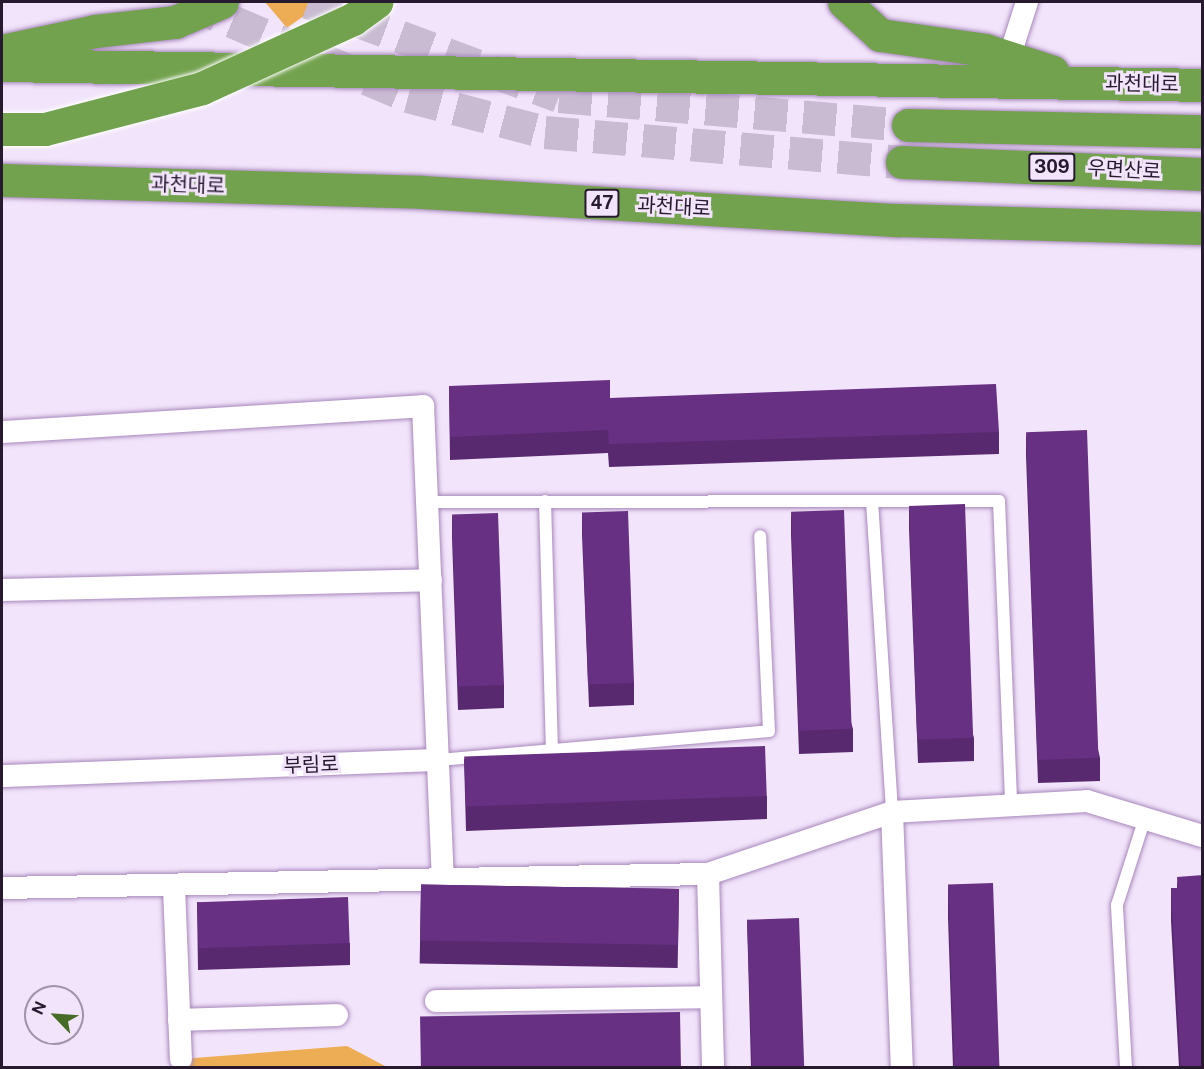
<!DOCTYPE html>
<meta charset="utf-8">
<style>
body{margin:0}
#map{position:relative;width:1204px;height:1069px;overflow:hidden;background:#f2e4fb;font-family:"Public Sans","Noto Sans KR",sans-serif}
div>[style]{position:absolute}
.green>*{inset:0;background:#edad54}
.highway-tunnel>*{height:33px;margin-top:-16.5px;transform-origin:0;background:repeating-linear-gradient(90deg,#c9bcd2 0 33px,transparent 0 49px)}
.roads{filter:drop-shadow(0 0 2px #a887bb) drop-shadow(0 0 2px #a887bb)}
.lane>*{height:12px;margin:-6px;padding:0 6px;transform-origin:6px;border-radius:6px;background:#fff}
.street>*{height:22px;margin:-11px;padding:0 11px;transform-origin:11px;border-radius:11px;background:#fff}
.highway>*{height:33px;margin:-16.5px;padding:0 16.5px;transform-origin:16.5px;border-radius:16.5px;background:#73a24e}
.bridges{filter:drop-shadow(0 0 2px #fff) drop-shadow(0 0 2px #fff)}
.highway-bridge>*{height:33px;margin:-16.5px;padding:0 16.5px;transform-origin:16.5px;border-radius:16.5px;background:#73a24e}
.wall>*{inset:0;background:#592970;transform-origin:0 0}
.building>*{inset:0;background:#673082;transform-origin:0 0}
span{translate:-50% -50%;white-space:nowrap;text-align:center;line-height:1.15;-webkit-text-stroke:6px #f2e4fb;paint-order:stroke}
.shield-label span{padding:2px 4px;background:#f2e4fb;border:2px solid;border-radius:4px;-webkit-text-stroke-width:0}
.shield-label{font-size:18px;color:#271a2f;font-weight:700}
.street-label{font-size:20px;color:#271a2f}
.frame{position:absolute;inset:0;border:3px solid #271a2f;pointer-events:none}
.north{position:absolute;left:24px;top:985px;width:60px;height:60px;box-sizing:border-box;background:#f2e4fb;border:2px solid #a193a9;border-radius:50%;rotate:295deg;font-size:16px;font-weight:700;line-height:24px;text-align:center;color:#271a2f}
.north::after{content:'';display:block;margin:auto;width:21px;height:27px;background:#476c26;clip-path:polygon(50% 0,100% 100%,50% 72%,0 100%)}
</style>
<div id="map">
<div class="green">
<div style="clip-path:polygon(265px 2px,323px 2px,287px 28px)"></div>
<div style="clip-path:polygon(347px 1046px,387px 1067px,178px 1068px,181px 1059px)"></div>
</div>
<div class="highway-tunnel">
<div style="left:187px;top:2px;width:240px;rotate:23deg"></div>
<div style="left:408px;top:96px;width:142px;rotate:14.7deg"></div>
<div style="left:545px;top:132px;width:358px;rotate:4.8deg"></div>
<div style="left:308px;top:2px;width:268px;rotate:20.5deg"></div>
<div style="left:559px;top:96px;width:350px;rotate:4.8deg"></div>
</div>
<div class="roads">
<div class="lane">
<div style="left:545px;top:501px;width:249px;rotate:88.4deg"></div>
<div style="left:872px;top:501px;width:312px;rotate:86.3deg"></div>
<div style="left:427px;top:502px;width:572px;rotate:-0.1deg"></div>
<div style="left:999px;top:501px;width:304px;rotate:87.7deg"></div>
<div style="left:439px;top:760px;width:331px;rotate:-5deg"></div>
<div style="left:769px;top:731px;width:195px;rotate:-92.6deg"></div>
<div style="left:1126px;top:1068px;width:163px;rotate:-93.2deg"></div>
<div style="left:1117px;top:905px;width:91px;rotate:-72.2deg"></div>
</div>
<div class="street">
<div style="left:1009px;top:58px;width:59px;rotate:-72.2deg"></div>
<div style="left:2px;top:432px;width:422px;rotate:-3.5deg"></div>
<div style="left:423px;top:406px;width:474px;rotate:87.6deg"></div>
<div style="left:2px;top:590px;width:429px;rotate:-1.3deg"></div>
<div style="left:2px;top:776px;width:437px;rotate:-2.1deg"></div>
<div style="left:892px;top:812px;width:256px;rotate:87.8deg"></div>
<div style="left:708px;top:874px;width:194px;rotate:88.5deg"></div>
<div style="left:174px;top:887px;width:172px;rotate:87.7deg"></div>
<div style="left:2px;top:888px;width:706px;rotate:-1.14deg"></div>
<div style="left:708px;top:874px;width:194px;rotate:-18.6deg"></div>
<div style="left:892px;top:812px;width:195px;rotate:-3.2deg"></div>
<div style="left:1087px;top:801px;width:120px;rotate:16.9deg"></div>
<div style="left:436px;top:1001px;width:275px;rotate:-0.8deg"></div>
<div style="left:179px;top:1020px;width:158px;rotate:-1.8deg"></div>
</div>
<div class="highway">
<div style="left:844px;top:2px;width:49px;rotate:42.5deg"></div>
<div style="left:880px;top:35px;width:106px;rotate:8.1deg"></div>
<div style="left:985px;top:50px;width:71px;rotate:17.9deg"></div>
<div style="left:2px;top:51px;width:95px;rotate:-12.1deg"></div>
<div style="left:95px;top:31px;width:81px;rotate:-6.4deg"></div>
<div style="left:175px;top:22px;width:51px;rotate:-23.1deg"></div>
<div style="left:2px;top:65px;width:1200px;rotate:0.95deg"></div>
<div style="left:908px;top:125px;width:294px;rotate:1.2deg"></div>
<div style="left:902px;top:162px;width:300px;rotate:2.3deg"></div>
<div style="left:2px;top:180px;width:419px;rotate:1.6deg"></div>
<div style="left:421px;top:192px;width:477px;rotate:3.4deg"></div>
<div style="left:897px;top:220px;width:305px;rotate:1.5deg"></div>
</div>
</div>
<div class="bridges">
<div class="highway-bridge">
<div style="left:2px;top:129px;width:43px"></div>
<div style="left:45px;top:129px;width:162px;rotate:-14.6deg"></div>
<div style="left:202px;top:88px;width:166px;rotate:-24.6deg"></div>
<div style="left:353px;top:19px;width:29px;rotate:-36deg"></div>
</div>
</div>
<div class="wall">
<div style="clip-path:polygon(449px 386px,610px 398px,999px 432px,999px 454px,609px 467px,608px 453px,450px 460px)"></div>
<div style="clip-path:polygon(1026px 433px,1100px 758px,1100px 781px,1038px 783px,1026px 456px)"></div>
<div style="clip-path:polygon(909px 507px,974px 738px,974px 761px,918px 763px,909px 529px)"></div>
<div style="clip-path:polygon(582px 512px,634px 683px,634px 705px,589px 707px,582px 535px)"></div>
<div style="clip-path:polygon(791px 513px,853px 729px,853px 752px,799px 754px,791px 535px)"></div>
<div style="clip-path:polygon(452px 515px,504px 685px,504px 708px,458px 710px,452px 538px)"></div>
<div style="clip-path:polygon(464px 759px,767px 796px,767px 819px,466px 831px)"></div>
<div style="clip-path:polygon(1177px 877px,1203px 1068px,1179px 1068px,1171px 921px,1171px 888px,1177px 888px)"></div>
<div style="clip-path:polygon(948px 885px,999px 1068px,953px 1068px,948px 918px)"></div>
<div style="left:679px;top:889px;width:79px;height:258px;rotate:91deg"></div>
<div style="clip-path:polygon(197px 902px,350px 943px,350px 965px,198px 970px)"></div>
<div style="clip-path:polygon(747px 919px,803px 1068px,751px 1068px)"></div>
</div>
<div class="building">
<div style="clip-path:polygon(610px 380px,610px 398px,996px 384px,999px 432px,609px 444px,608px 430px,450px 437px,449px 386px)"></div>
<div style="left:1087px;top:430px;width:328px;height:61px;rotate:88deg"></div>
<div style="left:965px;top:504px;width:234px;height:56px;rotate:88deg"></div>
<div style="left:844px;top:510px;width:219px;height:53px;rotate:88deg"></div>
<div style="left:628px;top:511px;width:172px;height:46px;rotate:88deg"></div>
<div style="left:498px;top:513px;width:172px;height:46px;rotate:88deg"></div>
<div style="left:765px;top:746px;width:50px;height:301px;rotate:88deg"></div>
<div style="clip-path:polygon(1203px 875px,1203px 1068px,1181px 1068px,1171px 888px,1178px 888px,1177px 877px)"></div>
<div style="left:993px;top:883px;width:185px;height:45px;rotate:88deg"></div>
<div style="left:679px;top:889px;width:56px;height:258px;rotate:91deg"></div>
<div style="left:348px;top:897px;width:46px;height:151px;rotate:88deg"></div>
<div style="left:799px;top:918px;width:150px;height:52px;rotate:88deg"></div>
<div style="left:680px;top:1012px;width:56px;height:260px;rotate:89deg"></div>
</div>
<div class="shield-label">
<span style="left:1052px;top:167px">309</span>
<span style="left:602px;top:203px">47</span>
</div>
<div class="street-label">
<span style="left:1142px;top:84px;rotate:1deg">과천대로</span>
<span style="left:1124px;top:170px;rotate:3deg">우면산로</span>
<span style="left:188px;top:185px;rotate:2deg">과천대로</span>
<span style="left:674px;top:207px;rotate:3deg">과천대로</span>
<span style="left:311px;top:765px;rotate:-2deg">부림로</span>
</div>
<div class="frame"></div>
<div class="north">N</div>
</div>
